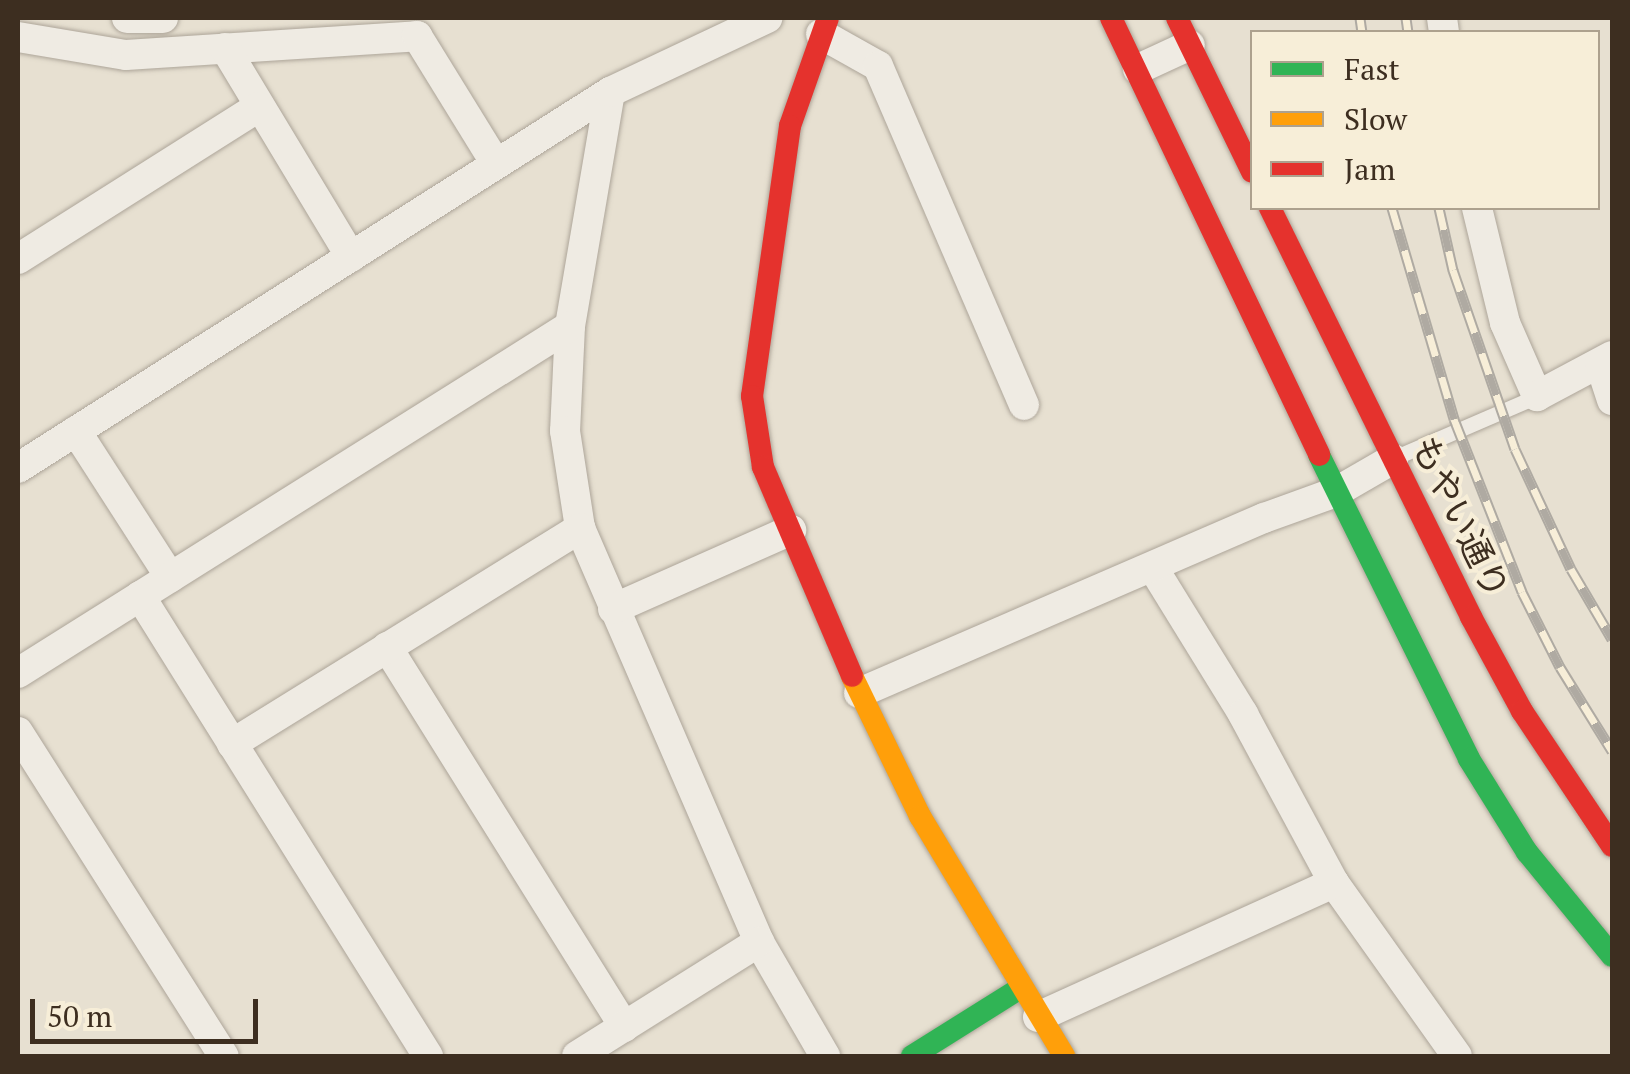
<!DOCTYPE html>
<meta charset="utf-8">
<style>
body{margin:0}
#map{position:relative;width:1630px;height:1074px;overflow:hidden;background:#e7e0d1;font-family:"PT Serif","Noto Sans JP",serif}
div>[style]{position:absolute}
.roads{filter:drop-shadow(0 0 2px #ada599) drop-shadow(0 0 2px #ada599)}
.lane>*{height:15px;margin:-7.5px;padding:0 7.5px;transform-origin:7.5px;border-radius:7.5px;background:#efebe3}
.street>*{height:30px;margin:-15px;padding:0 15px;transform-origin:15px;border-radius:15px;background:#efebe3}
.fast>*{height:22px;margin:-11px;padding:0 11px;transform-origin:11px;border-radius:11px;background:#30b455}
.slow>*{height:22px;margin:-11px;padding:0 11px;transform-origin:11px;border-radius:11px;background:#ff9f0a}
.jam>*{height:22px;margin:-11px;padding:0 11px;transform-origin:11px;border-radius:11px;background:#e5322d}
.rail>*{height:11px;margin-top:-5.5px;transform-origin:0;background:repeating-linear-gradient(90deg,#f7eed8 0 22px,#afaaa2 0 44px);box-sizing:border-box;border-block:2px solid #afaaa2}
span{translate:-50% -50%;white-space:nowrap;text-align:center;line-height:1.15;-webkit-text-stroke:8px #f7eed8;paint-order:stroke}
.street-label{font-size:35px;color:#3d2e20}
.frame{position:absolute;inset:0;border:20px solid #3d2e20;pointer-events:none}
.legend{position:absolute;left:1250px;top:30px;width:350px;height:180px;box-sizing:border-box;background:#f7eed8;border:2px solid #ada18e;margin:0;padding:12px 18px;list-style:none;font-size:30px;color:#3d2e20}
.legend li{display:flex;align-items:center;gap:20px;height:50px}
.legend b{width:50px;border:2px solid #ada18e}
.scale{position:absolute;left:30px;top:999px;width:228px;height:45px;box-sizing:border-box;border:5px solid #3d2e20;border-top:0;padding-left:12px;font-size:30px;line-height:35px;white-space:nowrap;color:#3d2e20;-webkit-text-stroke:8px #f7eed8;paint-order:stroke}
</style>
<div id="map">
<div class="roads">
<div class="lane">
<div style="left:1394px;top:458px;width:156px;rotate:-23.4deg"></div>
</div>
<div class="street">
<div style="left:127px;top:18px;width:36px"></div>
<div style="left:1442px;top:18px;width:14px;rotate:82deg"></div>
<div style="left:821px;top:34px;width:65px;rotate:29.3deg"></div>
<div style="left:878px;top:66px;width:369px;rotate:66.7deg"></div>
<div style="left:18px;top:37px;width:109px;rotate:9.5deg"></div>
<div style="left:126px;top:55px;width:292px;rotate:-3.7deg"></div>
<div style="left:417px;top:36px;width:150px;rotate:58.3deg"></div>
<div style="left:225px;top:48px;width:244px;rotate:58.9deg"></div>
<div style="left:1138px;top:69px;width:57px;rotate:-24.8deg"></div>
<div style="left:610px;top:92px;width:237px;rotate:99.7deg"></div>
<div style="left:570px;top:326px;width:105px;rotate:92.7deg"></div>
<div style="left:565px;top:431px;width:98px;rotate:81.2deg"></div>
<div style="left:580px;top:528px;width:451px;rotate:66.6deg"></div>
<div style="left:759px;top:942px;width:132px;rotate:59.9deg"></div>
<div style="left:1477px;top:208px;width:118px;rotate:76.3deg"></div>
<div style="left:1505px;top:323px;width:80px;rotate:66.3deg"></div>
<div style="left:1537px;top:396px;width:85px;rotate:-28.1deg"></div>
<div style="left:18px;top:259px;width:284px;rotate:-32.3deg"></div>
<div style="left:1600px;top:363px;width:39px;rotate:72deg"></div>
<div style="left:76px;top:431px;width:174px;rotate:57.2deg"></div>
<div style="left:18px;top:468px;width:701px;rotate:-32.42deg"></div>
<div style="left:610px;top:92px;width:174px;rotate:-25.2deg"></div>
<div style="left:1153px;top:568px;width:172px;rotate:58.3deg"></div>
<div style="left:1243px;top:714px;width:192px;rotate:61.7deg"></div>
<div style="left:1334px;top:883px;width:212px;rotate:54.6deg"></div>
<div style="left:140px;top:596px;width:543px;rotate:57.95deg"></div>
<div style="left:613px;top:609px;width:195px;rotate:-23.9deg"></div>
<div style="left:387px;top:647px;width:448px;rotate:58deg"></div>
<div style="left:18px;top:673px;width:652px;rotate:-32.15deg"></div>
<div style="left:859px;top:693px;width:441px;rotate:-23.4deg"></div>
<div style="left:1264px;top:518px;width:77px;rotate:-19.9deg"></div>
<div style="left:1336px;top:492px;width:66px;rotate:-30.1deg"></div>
<div style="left:18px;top:732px;width:384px;rotate:57.6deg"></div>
<div style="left:232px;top:744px;width:410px;rotate:-31.8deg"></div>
<div style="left:1038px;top:1017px;width:325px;rotate:-24.4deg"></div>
<div style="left:577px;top:1056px;width:215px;rotate:-32.1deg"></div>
</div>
<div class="fast">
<div style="left:1319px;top:455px;width:339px;rotate:63.7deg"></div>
<div style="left:1469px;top:759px;width:110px;rotate:58.1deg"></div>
<div style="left:1527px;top:852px;width:134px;rotate:50.7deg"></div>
<div style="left:912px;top:1056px;width:126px;rotate:-32.1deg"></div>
</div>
<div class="slow">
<div style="left:852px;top:676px;width:156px;rotate:64.1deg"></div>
<div style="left:920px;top:816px;width:280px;rotate:59deg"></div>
</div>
<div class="jam">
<div style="left:828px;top:18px;width:114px;rotate:109.4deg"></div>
<div style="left:790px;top:126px;width:273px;rotate:98deg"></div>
<div style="left:752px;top:396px;width:72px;rotate:81.2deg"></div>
<div style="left:763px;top:467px;width:227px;rotate:66.9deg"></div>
<div style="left:1111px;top:18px;width:484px;rotate:64.5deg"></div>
<div style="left:1177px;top:18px;width:171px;rotate:64deg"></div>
<div style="left:1270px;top:208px;width:456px;rotate:63.8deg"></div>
<div style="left:1471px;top:617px;width:107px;rotate:61.5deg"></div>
<div style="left:1522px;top:711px;width:162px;rotate:56.3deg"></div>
</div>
</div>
<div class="rail">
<div style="left:1360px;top:18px;width:14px;rotate:82deg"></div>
<div style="left:1406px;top:18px;width:14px;rotate:82deg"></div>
<div style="left:1392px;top:208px;width:220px;rotate:73.6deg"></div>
<div style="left:1454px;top:419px;width:186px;rotate:68.5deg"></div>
<div style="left:1522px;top:592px;width:84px;rotate:63.1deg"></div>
<div style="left:1560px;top:667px;width:99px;rotate:58.2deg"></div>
<div style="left:1439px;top:208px;width:64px;rotate:77.3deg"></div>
<div style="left:1453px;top:270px;width:189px;rotate:70.9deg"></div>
<div style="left:1515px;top:449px;width:132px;rotate:65deg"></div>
<div style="left:1571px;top:569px;width:81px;rotate:59.6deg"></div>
</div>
<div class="street-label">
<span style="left:1461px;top:517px;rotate:64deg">もやい通り</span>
</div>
<div class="frame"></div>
<ul class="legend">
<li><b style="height:12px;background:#30b455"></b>Fast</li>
<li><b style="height:12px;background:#ff9f0a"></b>Slow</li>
<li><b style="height:12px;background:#e5322d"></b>Jam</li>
</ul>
<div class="scale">50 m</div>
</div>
